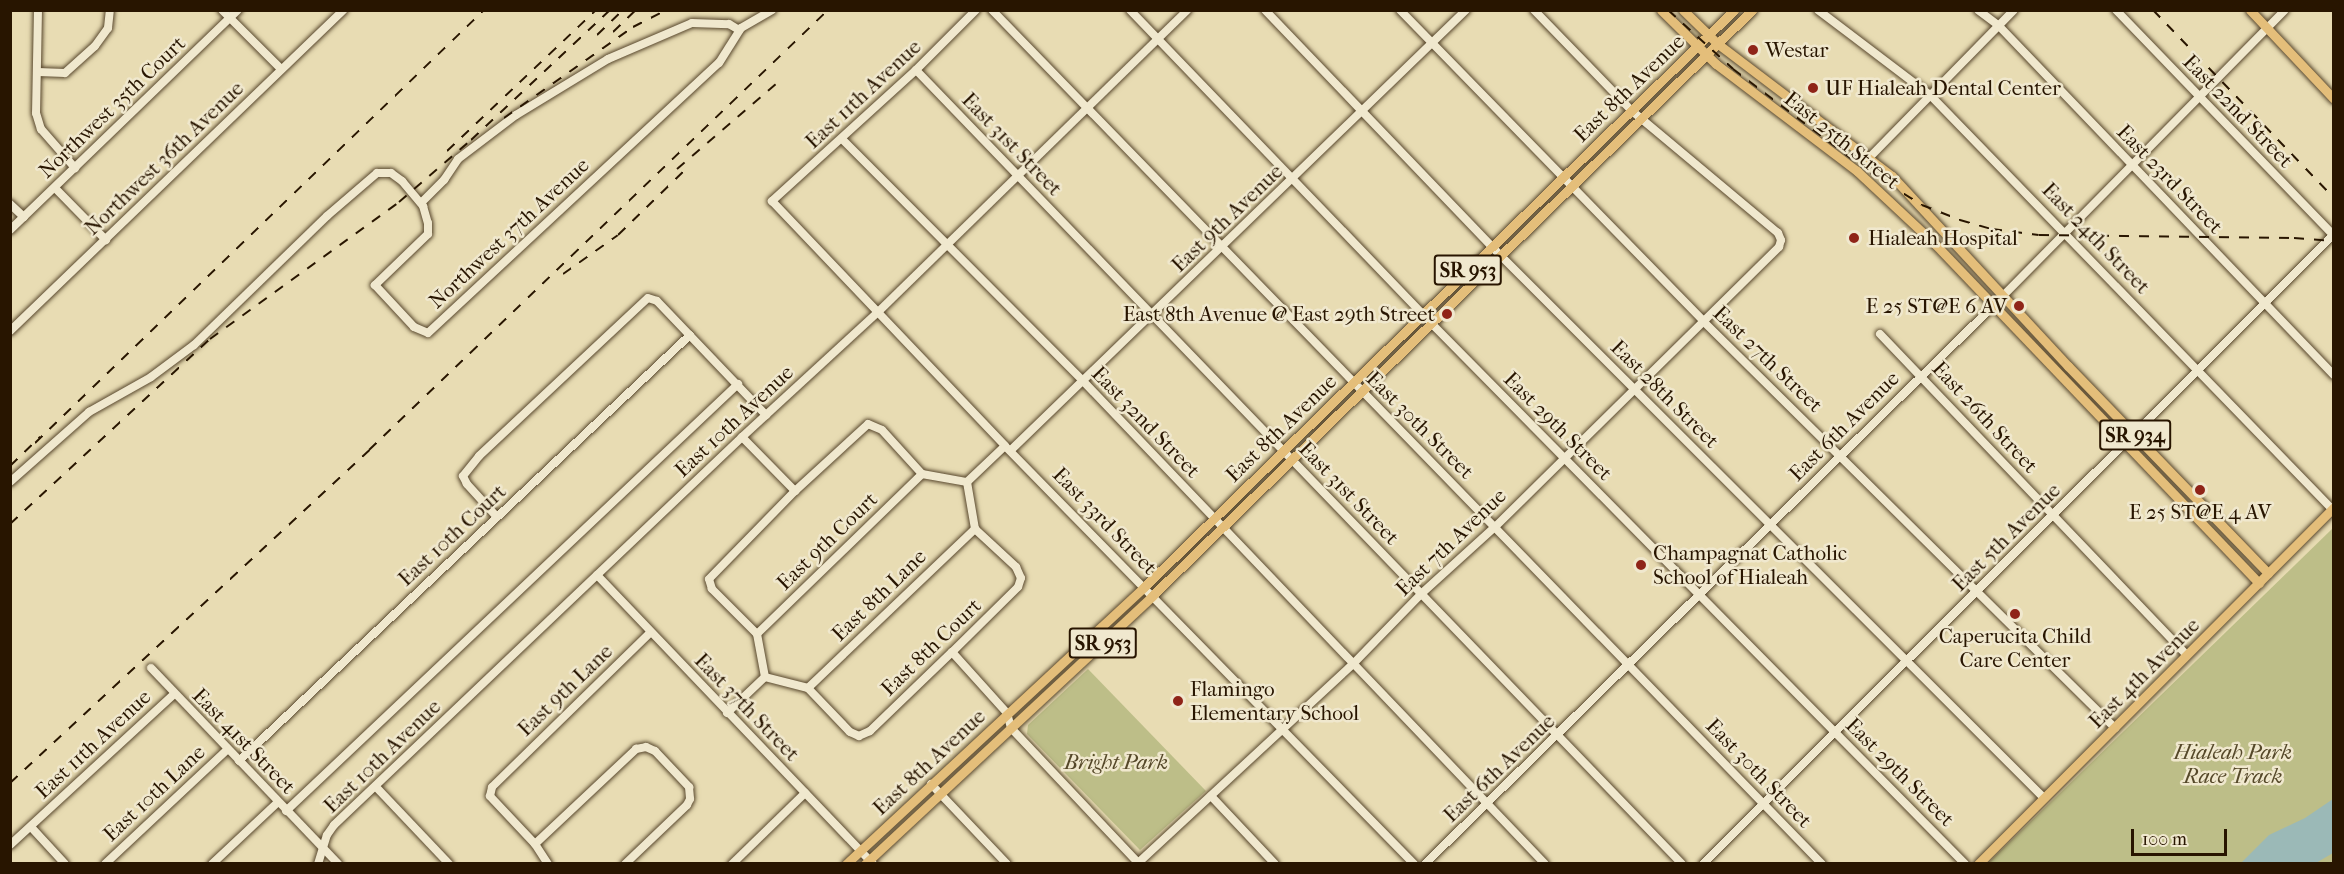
<!DOCTYPE html>
<style>
body{margin:0}
#map{position:relative;width:2344px;height:874px;overflow:hidden;background:#e8dcb3;font-family:"IM FELL French Canon",serif}
div>[style]{position:absolute}
.green>*{inset:0;background:#bdbe88}
.water>*{inset:0;background:#9bb9b7}
.roads{filter:drop-shadow(0 0 2px #58472d) drop-shadow(0 0 2px #58472d)}
.minor>*{height:8px;margin:-4px;padding:0 4px;transform-origin:4px;border-radius:4px;background:#f0e8ce}
.major>*{height:9px;margin:-4.5px;padding:0 4.5px;transform-origin:4.5px;border-radius:4.5px;background:#e4be7a}
.rail>*{height:2px;margin-top:-1px;transform-origin:0;background:repeating-linear-gradient(90deg,#281500 0 10px,transparent 0 20px)}
.dots>*{width:16px;height:16px;translate:-50% -50%;box-sizing:border-box;border:3px solid #f0e8ce;border-radius:50%}
span{translate:-50% -50%;white-space:nowrap;text-align:center;line-height:1.15;-webkit-text-stroke:5px #f0e8ce;paint-order:stroke}
.shield-label span{padding:2px 4px;background:#f0e8ce;border:2px solid;border-radius:4px;-webkit-text-stroke-width:0}
.shield-label{font-size:20px;color:#281500;font-weight:700}
.poi-label{font-size:21px;color:#281500}
.left{translate:0 -50%;text-align:left}
.right{translate:-100% -50%;text-align:right}
.street-label{font-size:21px;color:#281500}
.park-label{font-size:21px;color:#554829;font-style:italic}
.frame{position:absolute;inset:0;border:12px solid #281500;pointer-events:none}
.scale{position:absolute;left:2131px;top:829px;width:96px;height:27px;box-sizing:border-box;border:3px solid #281500;border-top:0;padding-left:8px;font-size:18px;line-height:21px;white-space:nowrap;color:#281500;-webkit-text-stroke:4px #f0e8ce;paint-order:stroke}
</style>
<div id="map">
<div class="green">
<div style="clip-path:polygon(2333px 528px,2333px 863px,1988px 863px)"></div>
<div style="clip-path:polygon(1088px 669px,1206px 791px,1140px 850px,1027px 734px,1028px 725px)"></div>
</div>
<div class="water">
<div style="clip-path:polygon(2333px 799px,2333px 853px,2316px 863px,2241px 863px,2269px 835px,2305px 818px)"></div>
</div>
<div class="roads">
<div class="minor">
<div style="left:38px;top:10px;width:103px;rotate:91.1deg"></div>
<div style="left:36px;top:113px;width:17px;rotate:73deg"></div>
<div style="left:41px;top:129px;width:52px;rotate:48.9deg"></div>
<div style="left:222px;top:10px;width:83px;rotate:45deg"></div>
<div style="left:976px;top:10px;width:85px;rotate:135deg"></div>
<div style="left:916px;top:70px;width:195px;rotate:137.7deg"></div>
<div style="left:772px;top:201px;width:338px;rotate:46.4deg"></div>
<div style="left:1005px;top:446px;width:585px;rotate:45.62deg"></div>
<div style="left:992px;top:10px;width:1191px;rotate:45.82deg"></div>
<div style="left:1130px;top:10px;width:436px;rotate:46.1deg"></div>
<div style="left:1432px;top:324px;width:759px;rotate:45.37deg"></div>
<div style="left:1265px;top:10px;width:341px;rotate:46.2deg"></div>
<div style="left:1501px;top:256px;width:767px;rotate:44.95deg"></div>
<div style="left:1400px;top:10px;width:436px;rotate:45.7deg"></div>
<div style="left:1704px;top:322px;width:578px;rotate:44.65deg"></div>
<div style="left:1818px;top:10px;width:141px;rotate:37.2deg"></div>
<div style="left:1930px;top:95px;width:577px;rotate:45.84deg"></div>
<div style="left:1978px;top:10px;width:26px;rotate:37deg"></div>
<div style="left:1999px;top:26px;width:484px;rotate:46.2deg"></div>
<div style="left:2116px;top:10px;width:314px;rotate:46deg"></div>
<div style="left:916px;top:70px;width:1103px;rotate:46.03deg"></div>
<div style="left:38px;top:72px;width:27px;rotate:2deg"></div>
<div style="left:65px;top:73px;width:40px;rotate:-42deg"></div>
<div style="left:95px;top:46px;width:22px;rotate:-54deg"></div>
<div style="left:108px;top:28px;width:18px;rotate:-84deg"></div>
<div style="left:842px;top:139px;width:342px;rotate:45.1deg"></div>
<div style="left:1083px;top:381px;width:668px;rotate:46.27deg"></div>
<div style="left:1869px;top:158px;width:207px;rotate:-45.6deg"></div>
<div style="left:55px;top:188px;width:73px;rotate:45.6deg"></div>
<div style="left:421px;top:203px;width:33px;rotate:-45deg"></div>
<div style="left:444px;top:180px;width:25px;rotate:-56deg"></div>
<div style="left:458px;top:159px;width:73px;rotate:-37.2deg"></div>
<div style="left:516px;top:115px;width:108px;rotate:-31.3deg"></div>
<div style="left:608px;top:59px;width:91px;rotate:-23.2deg"></div>
<div style="left:692px;top:23px;width:37px;rotate:2deg"></div>
<div style="left:729px;top:24px;width:12px;rotate:31deg"></div>
<div style="left:10px;top:204px;width:19px;rotate:43deg"></div>
<div style="left:10px;top:230px;width:317px;rotate:-44deg"></div>
<div style="left:10px;top:331px;width:463px;rotate:-43.9deg"></div>
<div style="left:1880px;top:334px;width:444px;rotate:46.3deg"></div>
<div style="left:868px;top:424px;width:15px;rotate:23deg"></div>
<div style="left:882px;top:430px;width:59px;rotate:47.7deg"></div>
<div style="left:922px;top:474px;width:46px;rotate:10.1deg"></div>
<div style="left:967px;top:482px;width:48px;rotate:80.3deg"></div>
<div style="left:975px;top:529px;width:56px;rotate:42.8deg"></div>
<div style="left:1016px;top:567px;width:12px;rotate:66deg"></div>
<div style="left:1021px;top:578px;width:9px;rotate:108deg"></div>
<div style="left:1018px;top:587px;width:93px;rotate:135.4deg"></div>
<div style="left:952px;top:652px;width:114px;rotate:136.1deg"></div>
<div style="left:870px;top:731px;width:12px;rotate:156deg"></div>
<div style="left:859px;top:736px;width:10px;rotate:-156deg"></div>
<div style="left:850px;top:732px;width:61px;rotate:-133.7deg"></div>
<div style="left:808px;top:688px;width:44px;rotate:-165.7deg"></div>
<div style="left:765px;top:677px;width:44px;rotate:-100.5deg"></div>
<div style="left:757px;top:634px;width:64px;rotate:-135deg"></div>
<div style="left:712px;top:589px;width:10px;rotate:-107deg"></div>
<div style="left:709px;top:579px;width:123px;rotate:-45.7deg"></div>
<div style="left:795px;top:491px;width:99px;rotate:-42.5deg"></div>
<div style="left:742px;top:437px;width:76px;rotate:45.5deg"></div>
<div style="left:1011px;top:450px;width:633px;rotate:-44.04deg"></div>
<div style="left:10px;top:482px;width:106px;rotate:-41.5deg"></div>
<div style="left:89px;top:412px;width:71px;rotate:-29.4deg"></div>
<div style="left:151px;top:377px;width:54px;rotate:-36.7deg"></div>
<div style="left:194px;top:345px;width:185px;rotate:-44.1deg"></div>
<div style="left:327px;top:216px;width:66px;rotate:-40.7deg"></div>
<div style="left:377px;top:173px;width:14px"></div>
<div style="left:391px;top:173px;width:14px;rotate:36deg"></div>
<div style="left:402px;top:181px;width:33px;rotate:50deg"></div>
<div style="left:423px;top:206px;width:18px;rotate:74deg"></div>
<div style="left:428px;top:223px;width:11px;rotate:90deg"></div>
<div style="left:428px;top:234px;width:74px;rotate:136.1deg"></div>
<div style="left:375px;top:285px;width:57px;rotate:47.1deg"></div>
<div style="left:414px;top:327px;width:15px;rotate:23deg"></div>
<div style="left:428px;top:333px;width:397px;rotate:-42.9deg"></div>
<div style="left:719px;top:63px;width:41px;rotate:-57.8deg"></div>
<div style="left:741px;top:28px;width:36px;rotate:-30deg"></div>
<div style="left:967px;top:482px;width:52px;rotate:-43.5deg"></div>
<div style="left:497px;top:517px;width:45px;rotate:-132.3deg"></div>
<div style="left:467px;top:484px;width:9px;rotate:-117deg"></div>
<div style="left:463px;top:476px;width:26px;rotate:-51deg"></div>
<div style="left:479px;top:456px;width:231px;rotate:-43.1deg"></div>
<div style="left:648px;top:298px;width:9px;rotate:18deg"></div>
<div style="left:657px;top:301px;width:158px;rotate:46.3deg"></div>
<div style="left:597px;top:575px;width:400px;rotate:46.3deg"></div>
<div style="left:757px;top:634px;width:230px;rotate:-44.1deg"></div>
<div style="left:952px;top:652px;width:82px;rotate:48deg"></div>
<div style="left:1007px;top:713px;width:16px;rotate:75deg"></div>
<div style="left:1011px;top:728px;width:187px;rotate:46.7deg"></div>
<div style="left:151px;top:668px;width:271px;rotate:46.3deg"></div>
<div style="left:808px;top:688px;width:231px;rotate:-43.6deg"></div>
<div style="left:727px;top:713px;width:52px;rotate:-43.5deg"></div>
<div style="left:239px;top:761px;width:620px;rotate:-43.37deg"></div>
<div style="left:931px;top:784px;width:110px;rotate:46.5deg"></div>
<div style="left:376px;top:787px;width:106px;rotate:46.5deg"></div>
<div style="left:1211px;top:796px;width:93px;rotate:46.7deg"></div>
<div style="left:286px;top:811px;width:622px;rotate:-43.37deg"></div>
<div style="left:31px;top:827px;width:50px;rotate:47.4deg"></div>
<div style="left:535px;top:844px;width:139px;rotate:-43.2deg"></div>
<div style="left:636px;top:749px;width:10px;rotate:-11deg"></div>
<div style="left:646px;top:747px;width:10px;rotate:24deg"></div>
<div style="left:655px;top:751px;width:50px;rotate:46.6deg"></div>
<div style="left:689px;top:787px;width:12px;rotate:85deg"></div>
<div style="left:690px;top:799px;width:7px;rotate:117deg"></div>
<div style="left:687px;top:805px;width:86px;rotate:136.4deg"></div>
<div style="left:10px;top:845px;width:223px;rotate:-42.6deg"></div>
<div style="left:105px;top:864px;width:167px;rotate:-43.1deg"></div>
<div style="left:212px;top:864px;width:89px;rotate:-43.2deg"></div>
<div style="left:318px;top:864px;width:30px;rotate:-73deg"></div>
<div style="left:327px;top:835px;width:12px;rotate:-55deg"></div>
<div style="left:334px;top:825px;width:563px;rotate:-43.56deg"></div>
<div style="left:742px;top:437px;width:185px;rotate:-42.6deg"></div>
<div style="left:878px;top:312px;width:432px;rotate:-44.3deg"></div>
<div style="left:548px;top:864px;width:24px;rotate:-123deg"></div>
<div style="left:535px;top:844px;width:66px;rotate:-133.2deg"></div>
<div style="left:490px;top:796px;width:9px;rotate:-77deg"></div>
<div style="left:492px;top:787px;width:221px;rotate:-44.3deg"></div>
<div style="left:732px;top:864px;width:102px;rotate:-44.2deg"></div>
<div style="left:1137px;top:864px;width:294px;rotate:-42.8deg"></div>
<div style="left:1353px;top:664px;width:98px;rotate:-45.8deg"></div>
<div style="left:1421px;top:594px;width:100px;rotate:-42.2deg"></div>
<div style="left:1495px;top:527px;width:399px;rotate:-44.6deg"></div>
<div style="left:1779px;top:247px;width:7px;rotate:-74deg"></div>
<div style="left:1781px;top:240px;width:8px;rotate:-113deg"></div>
<div style="left:1778px;top:233px;width:192px;rotate:-140.1deg"></div>
<div style="left:1631px;top:110px;width:139px;rotate:-134.1deg"></div>
<div style="left:1425px;top:864px;width:798px;rotate:-44.49deg"></div>
<div style="left:1994px;top:305px;width:414px;rotate:-45.4deg"></div>
<div style="left:1703px;top:864px;width:890px;rotate:-44.95deg"></div>
</div>
<div class="major">
<div style="left:1661px;top:10px;width:77px;rotate:44.5deg"></div>
<div style="left:1716px;top:64px;width:177px;rotate:37.2deg"></div>
<div style="left:1857px;top:171px;width:107px;rotate:43.1deg"></div>
<div style="left:1935px;top:244px;width:469px;rotate:46.3deg"></div>
<div style="left:1683px;top:10px;width:49px;rotate:44.2deg"></div>
<div style="left:1718px;top:44px;width:218px;rotate:37.2deg"></div>
<div style="left:1892px;top:176px;width:259px;rotate:47.2deg"></div>
<div style="left:2068px;top:366px;width:288px;rotate:46deg"></div>
<div style="left:2250px;top:10px;width:122px;rotate:46.7deg"></div>
<div style="left:846px;top:864px;width:407px;rotate:-42.9deg"></div>
<div style="left:1144px;top:587px;width:825px;rotate:-44.36deg"></div>
<div style="left:865px;top:864px;width:393px;rotate:-43deg"></div>
<div style="left:1152px;top:596px;width:839px;rotate:-44.32deg"></div>
<div style="left:1978px;top:864px;width:504px;rotate:-45.08deg"></div>
</div>
</div>
<div class="rail">
<div style="left:1668px;top:10px;width:88px;rotate:42.2deg"></div>
<div style="left:1733px;top:69px;width:172px;rotate:37.2deg"></div>
<div style="left:1870px;top:173px;width:61px;rotate:31.6deg"></div>
<div style="left:1922px;top:205px;width:41px;rotate:21.5deg"></div>
<div style="left:1960px;top:220px;width:33px;rotate:16deg"></div>
<div style="left:1992px;top:229px;width:47px;rotate:7.3deg"></div>
<div style="left:2039px;top:235px;width:255px;rotate:0.7deg"></div>
<div style="left:2294px;top:238px;width:40px;rotate:4.3deg"></div>
<div style="left:2153px;top:10px;width:261px;rotate:46.1deg"></div>
<div style="left:613px;top:32px;width:32px;rotate:-44deg"></div>
<div style="left:597px;top:35px;width:36px;rotate:-44deg"></div>
<div style="left:504px;top:118px;width:158px;rotate:-35.2deg"></div>
<div style="left:633px;top:27px;width:37px;rotate:-27deg"></div>
<div style="left:447px;top:151px;width:205px;rotate:-43.4deg"></div>
<div style="left:677px;top:169px;width:132px;rotate:-40.7deg"></div>
<div style="left:563px;top:274px;width:67px;rotate:-35.3deg"></div>
<div style="left:618px;top:235px;width:98px;rotate:-44.2deg"></div>
<div style="left:35px;top:443px;width:624px;rotate:-43.96deg"></div>
<div style="left:10px;top:466px;width:42px;rotate:-44deg"></div>
<div style="left:10px;top:524px;width:272px;rotate:-42.8deg"></div>
<div style="left:210px;top:339px;width:233px;rotate:-35.9deg"></div>
<div style="left:399px;top:202px;width:95px;rotate:-40.7deg"></div>
<div style="left:471px;top:140px;width:190px;rotate:-43.1deg"></div>
<div style="left:10px;top:783px;width:490px;rotate:-42.8deg"></div>
<div style="left:369px;top:450px;width:636px;rotate:-43.79deg"></div>
</div>
<div class="dots">
<div style="left:1753px;top:50px;background:#8f2418"></div>
<div style="left:1813px;top:88px;background:#8f2418"></div>
<div style="left:1854px;top:238px;background:#8f2418"></div>
<div style="left:2019px;top:306px;background:#8f2418"></div>
<div style="left:1447px;top:314px;background:#8f2418"></div>
<div style="left:2200px;top:490px;background:#8f2418"></div>
<div style="left:1641px;top:565px;background:#8f2418"></div>
<div style="left:2015px;top:614px;background:#8f2418"></div>
<div style="left:1178px;top:701px;background:#8f2418"></div>
</div>
<div class="shield-label">
<span style="left:1468px;top:270px">SR 953</span>
<span style="left:2135px;top:435px">SR 934</span>
<span style="left:1103px;top:643px">SR 953</span>
</div>
<div class="poi-label">
<span class="left" style="left:1765px;top:50px">Westar</span>
<span class="left" style="left:1825px;top:88px">UF Hialeah Dental Center</span>
<span class="left" style="left:1868px;top:238px">Hialeah Hospital</span>
<span class="right" style="left:2007px;top:306px">E 25 ST@E 6 AV</span>
<span class="right" style="left:1435px;top:314px">East 8th Avenue @ East 29th Street</span>
<span style="left:2200px;top:512px">E 25 ST@E 4 AV</span>
<span class="left" style="left:1653px;top:565px">Champagnat Catholic<br>School of Hialeah</span>
<span style="left:2015px;top:648px">Caperucita Child<br>Care Center</span>
<span class="left" style="left:1190px;top:701px">Flamingo<br>Elementary School</span>
</div>
<div class="street-label">
<span style="left:1629px;top:88px;rotate:-44deg">East 8th Avenue</span>
<span style="left:863px;top:94px;rotate:-43deg">East 11th Avenue</span>
<span style="left:112px;top:107px;rotate:-44deg">Northwest 35th Court</span>
<span style="left:2238px;top:111px;rotate:46deg">East 22nd Street</span>
<span style="left:1842px;top:140px;rotate:39deg">East 25th Street</span>
<span style="left:1012px;top:144px;rotate:46deg">East 31st Street</span>
<span style="left:164px;top:158px;rotate:-44deg">Northwest 36th Avenue</span>
<span style="left:2170px;top:179px;rotate:46deg">East 23rd Street</span>
<span style="left:1227px;top:218px;rotate:-44deg">East 9th Avenue</span>
<span style="left:509px;top:233px;rotate:-43deg">Northwest 37th Avenue</span>
<span style="left:2096px;top:238px;rotate:46deg">East 24th Street</span>
<span style="left:1768px;top:359px;rotate:44deg">East 27th Street</span>
<span style="left:1665px;top:394px;rotate:45deg">East 28th Street</span>
<span style="left:1985px;top:417px;rotate:47deg">East 26th Street</span>
<span style="left:734px;top:421px;rotate:-43deg">East 10th Avenue</span>
<span style="left:1146px;top:422px;rotate:46deg">East 32nd Street</span>
<span style="left:1420px;top:425px;rotate:45deg">East 30th Street</span>
<span style="left:1558px;top:426px;rotate:45deg">East 29th Street</span>
<span style="left:1844px;top:426px;rotate:-45deg">East 6th Avenue</span>
<span style="left:1281px;top:428px;rotate:-44deg">East 8th Avenue</span>
<span style="left:1349px;top:493px;rotate:46deg">East 31st Street</span>
<span style="left:1105px;top:521px;rotate:46deg">East 33rd Street</span>
<span style="left:452px;top:535px;rotate:-43deg">East 10th Court</span>
<span style="left:2006px;top:537px;rotate:-45deg">East 5th Avenue</span>
<span style="left:827px;top:541px;rotate:-44deg">East 9th Court</span>
<span style="left:1451px;top:542px;rotate:-44deg">East 7th Avenue</span>
<span style="left:879px;top:595px;rotate:-44deg">East 8th Lane</span>
<span style="left:931px;top:647px;rotate:-44deg">East 8th Court</span>
<span style="left:2144px;top:673px;rotate:-45deg">East 4th Avenue</span>
<span style="left:565px;top:690px;rotate:-44deg">East 9th Lane</span>
<span style="left:747px;top:707px;rotate:46deg">East 37th Street</span>
<span style="left:244px;top:741px;rotate:46deg">East 41st Street</span>
<span style="left:93px;top:744px;rotate:-43deg">East 11th Avenue</span>
<span style="left:382px;top:756px;rotate:-44deg">East 10th Avenue</span>
<span style="left:929px;top:762px;rotate:-43deg">East 8th Avenue</span>
<span style="left:1499px;top:768px;rotate:-44deg">East 6th Avenue</span>
<span style="left:1900px;top:772px;rotate:45deg">East 29th Street</span>
<span style="left:1759px;top:773px;rotate:46deg">East 30th Street</span>
<span style="left:154px;top:793px;rotate:-43deg">East 10th Lane</span>
</div>
<div class="park-label">
<span style="left:2233px;top:764px">Hialeah Park<br>Race Track</span>
<span style="left:1116px;top:762px">Bright Park</span>
</div>
<div class="frame"></div>
<div class="scale">100 m</div>
</div>
